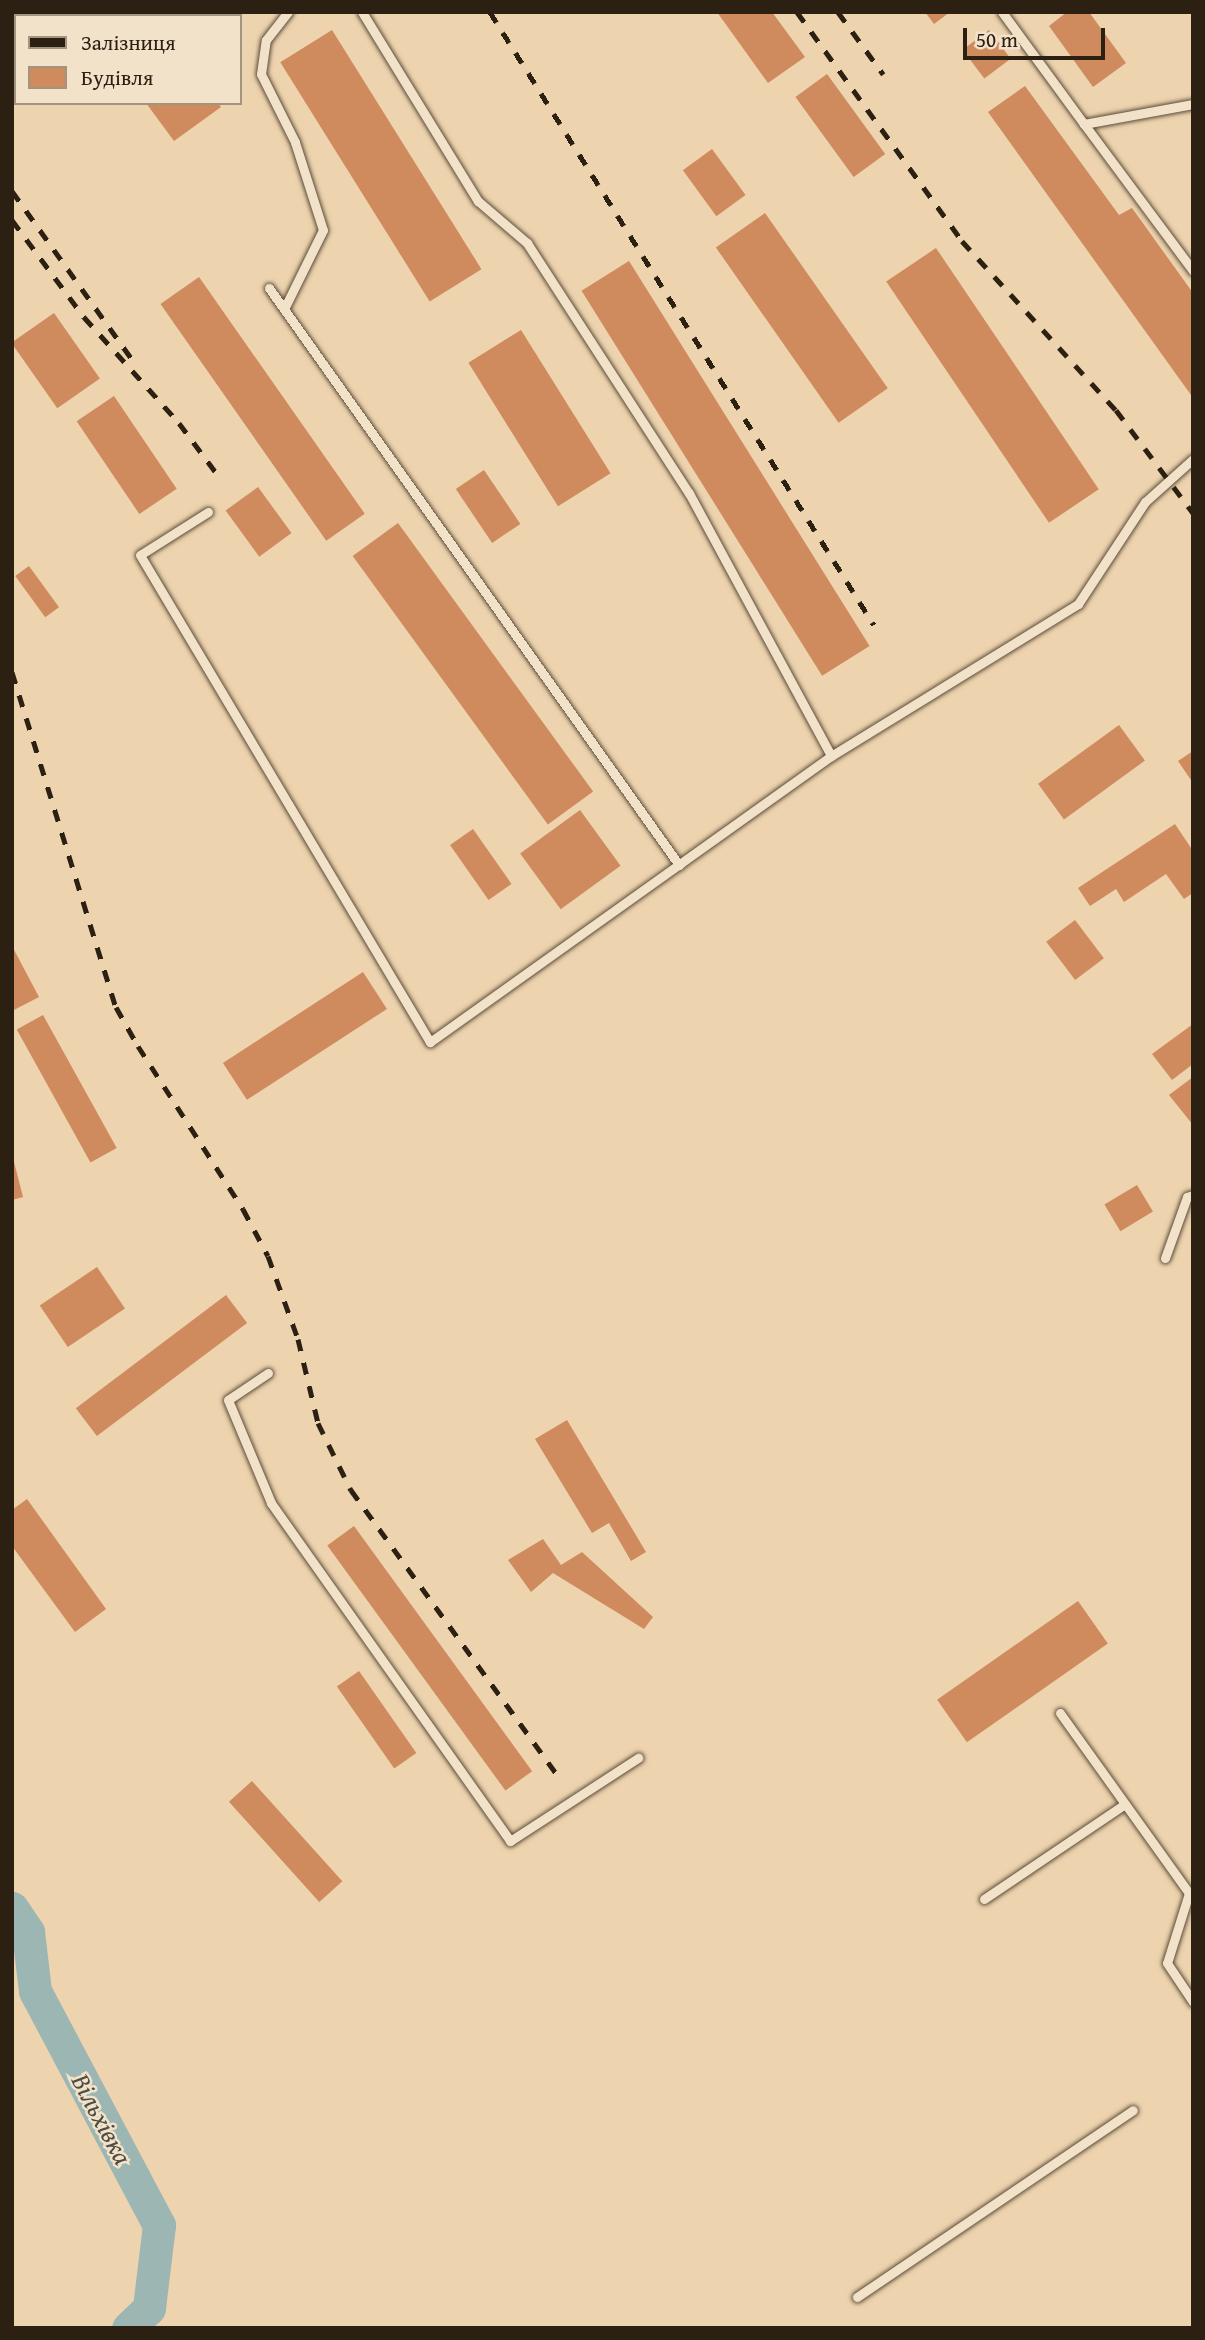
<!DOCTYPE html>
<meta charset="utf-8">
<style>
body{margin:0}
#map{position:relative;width:1205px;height:2340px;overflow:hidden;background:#edd3ae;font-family:"Gentium Book Plus",serif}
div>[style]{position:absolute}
.river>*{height:33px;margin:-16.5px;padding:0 16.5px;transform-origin:16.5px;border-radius:16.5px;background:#9bb6b3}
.building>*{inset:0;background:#cf8a5d;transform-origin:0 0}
.roads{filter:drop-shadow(0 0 2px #5c4d39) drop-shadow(0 0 2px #5c4d39)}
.lane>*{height:9px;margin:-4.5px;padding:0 4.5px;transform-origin:4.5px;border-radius:4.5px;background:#f3e2ca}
.rail>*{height:5px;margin-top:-2.5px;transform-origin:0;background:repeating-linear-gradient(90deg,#2c2012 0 12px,transparent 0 24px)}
span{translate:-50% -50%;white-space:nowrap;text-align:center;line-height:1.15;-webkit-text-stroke:5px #f3e2ca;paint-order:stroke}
.water-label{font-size:26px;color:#4d4d42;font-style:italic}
.frame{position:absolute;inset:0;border:14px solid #2c2012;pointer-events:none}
.legend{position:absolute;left:14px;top:14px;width:228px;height:91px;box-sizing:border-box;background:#f3e2ca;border:2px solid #a39480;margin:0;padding:9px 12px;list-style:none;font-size:21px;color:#2c2012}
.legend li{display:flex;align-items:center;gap:14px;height:35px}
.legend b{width:35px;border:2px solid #a39480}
.scale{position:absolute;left:963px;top:28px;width:142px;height:32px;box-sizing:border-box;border:4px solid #2c2012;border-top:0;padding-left:9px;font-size:21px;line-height:24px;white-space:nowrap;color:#2c2012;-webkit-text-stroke:5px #f3e2ca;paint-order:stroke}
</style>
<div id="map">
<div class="river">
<div style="left:12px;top:1908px;width:29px;rotate:56deg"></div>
<div style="left:28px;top:1932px;width:59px;rotate:83.2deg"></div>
<div style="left:35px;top:1991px;width:265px;rotate:62.1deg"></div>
<div style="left:159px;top:2225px;width:84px;rotate:96.9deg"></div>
<div style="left:149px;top:2308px;width:29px;rotate:136deg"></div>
</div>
<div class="building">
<div style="left:81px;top:12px;width:72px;height:5px"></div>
<div style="clip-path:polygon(717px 12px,772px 12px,805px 57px,768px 83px)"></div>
<div style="clip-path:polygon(925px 12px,950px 12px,934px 24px)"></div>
<div style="clip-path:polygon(1067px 12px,1089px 12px,1126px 63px,1093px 87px,1049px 26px)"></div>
<div style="left:12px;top:14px;width:6px;height:87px;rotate:51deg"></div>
<div style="left:332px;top:30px;width:282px;height:61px;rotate:58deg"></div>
<div style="left:989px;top:30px;width:36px;height:33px;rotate:53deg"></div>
<div style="left:827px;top:74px;width:99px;height:39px;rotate:54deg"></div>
<div style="clip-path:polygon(1025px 86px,1119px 215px,1132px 208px,1193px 293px,1191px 395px,988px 112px)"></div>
<div style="clip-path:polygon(146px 103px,218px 103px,221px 107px,174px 141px)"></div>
<div style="left:712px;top:149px;width:57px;height:36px;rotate:54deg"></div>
<div style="left:765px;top:213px;width:214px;height:60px;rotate:55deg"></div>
<div style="left:936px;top:248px;width:291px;height:60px;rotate:56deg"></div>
<div style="left:629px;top:261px;width:454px;height:56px;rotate:58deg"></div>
<div style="left:199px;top:277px;width:289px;height:47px;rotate:55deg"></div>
<div style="left:54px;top:313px;width:80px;height:52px;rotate:55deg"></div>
<div style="left:521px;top:330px;width:169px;height:62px;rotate:58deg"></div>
<div style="left:114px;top:396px;width:112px;height:45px;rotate:56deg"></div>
<div style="left:484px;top:470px;width:65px;height:34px;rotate:56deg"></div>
<div style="left:258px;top:487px;width:57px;height:40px;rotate:54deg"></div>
<div style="left:398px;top:523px;width:332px;height:56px;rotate:54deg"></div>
<div style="left:29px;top:566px;width:51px;height:17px;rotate:54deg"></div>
<div style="left:1119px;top:725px;width:44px;height:100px;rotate:54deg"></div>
<div style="clip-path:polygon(1193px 751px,1193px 783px,1178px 761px)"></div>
<div style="left:580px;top:810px;width:69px;height:74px;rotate:54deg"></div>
<div style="clip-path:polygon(1175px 824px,1193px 851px,1193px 893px,1184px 899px,1166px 874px,1124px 902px,1116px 889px,1090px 906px,1078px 888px)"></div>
<div style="left:473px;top:829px;width:67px;height:28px;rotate:55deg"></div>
<div style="left:1075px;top:920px;width:48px;height:36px;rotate:53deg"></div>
<div style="clip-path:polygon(12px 946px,39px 997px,12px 1011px)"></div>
<div style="left:363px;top:972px;width:44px;height:167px;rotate:57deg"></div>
<div style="left:43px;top:1015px;width:152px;height:30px;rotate:61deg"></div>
<div style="clip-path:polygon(1193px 1024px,1193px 1064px,1172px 1080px,1152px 1054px)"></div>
<div style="clip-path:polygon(1193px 1077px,1193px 1125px,1169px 1095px)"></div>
<div style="clip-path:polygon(12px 1154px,23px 1197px,12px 1200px)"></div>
<div style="left:1137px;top:1185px;width:31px;height:38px;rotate:59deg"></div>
<div style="left:97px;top:1267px;width:50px;height:69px;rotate:56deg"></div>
<div style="left:226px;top:1295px;width:35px;height:188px;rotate:53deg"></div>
<div style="clip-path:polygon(567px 1420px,646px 1552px,631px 1561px,609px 1523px,592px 1533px,535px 1439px)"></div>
<div style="clip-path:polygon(27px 1499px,106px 1609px,75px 1632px,12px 1546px,12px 1510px)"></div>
<div style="left:354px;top:1526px;width:303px;height:33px;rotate:54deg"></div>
<div style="clip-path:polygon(543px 1539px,561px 1565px,582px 1552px,653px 1617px,644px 1629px,553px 1573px,531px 1592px,508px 1560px)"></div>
<div style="left:1078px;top:1601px;width:52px;height:172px;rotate:55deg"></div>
<div style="left:359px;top:1671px;width:100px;height:27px;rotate:55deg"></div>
<div style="left:252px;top:1781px;width:135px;height:31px;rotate:48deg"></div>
</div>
<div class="roads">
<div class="lane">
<div style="left:362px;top:12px;width:222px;rotate:58.5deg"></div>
<div style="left:478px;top:201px;width:65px;rotate:40.6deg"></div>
<div style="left:527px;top:243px;width:298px;rotate:57.1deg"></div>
<div style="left:689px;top:493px;width:299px;rotate:61.6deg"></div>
<div style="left:1002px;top:12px;width:139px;rotate:53.8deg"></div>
<div style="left:1193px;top:104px;width:111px;rotate:169.6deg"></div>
<div style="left:1084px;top:124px;width:183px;rotate:53.4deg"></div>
<div style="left:269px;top:288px;width:708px;rotate:54.6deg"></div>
<div style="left:284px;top:309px;width:88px;rotate:-63.7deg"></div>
<div style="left:323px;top:230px;width:92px;rotate:-107.7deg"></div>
<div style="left:295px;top:142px;width:76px;rotate:-116.6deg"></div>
<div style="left:261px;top:74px;width:34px;rotate:-82deg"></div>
<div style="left:266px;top:40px;width:36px;rotate:-52deg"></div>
<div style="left:208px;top:512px;width:80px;rotate:147.7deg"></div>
<div style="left:140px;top:555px;width:567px;rotate:59.23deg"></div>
<div style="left:430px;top:1042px;width:493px;rotate:-35.5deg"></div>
<div style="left:831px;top:756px;width:290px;rotate:-31.6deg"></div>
<div style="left:1078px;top:604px;width:122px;rotate:-56.7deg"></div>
<div style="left:1145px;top:502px;width:64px;rotate:-41.9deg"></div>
<div style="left:1165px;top:1258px;width:65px;rotate:-70.2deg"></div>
<div style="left:1187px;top:1197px;width:6px;rotate:-18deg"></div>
<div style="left:268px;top:1373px;width:48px;rotate:146deg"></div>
<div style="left:228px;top:1400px;width:112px;rotate:67.3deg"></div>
<div style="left:271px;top:1503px;width:414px;rotate:54.7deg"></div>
<div style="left:510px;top:1841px;width:153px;rotate:-33deg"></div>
<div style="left:1060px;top:1713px;width:221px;rotate:54.4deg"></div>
<div style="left:1189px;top:1893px;width:73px;rotate:107.4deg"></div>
<div style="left:1167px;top:1963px;width:47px;rotate:56.3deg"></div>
<div style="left:984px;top:1899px;width:170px;rotate:-34deg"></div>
<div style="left:857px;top:2297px;width:333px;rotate:-34.1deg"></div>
</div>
</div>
<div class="rail">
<div style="left:490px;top:12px;width:723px;rotate:57.94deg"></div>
<div style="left:797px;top:12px;width:282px;rotate:54.2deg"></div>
<div style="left:962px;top:241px;width:229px;rotate:47.7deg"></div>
<div style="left:1116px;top:410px;width:129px;rotate:53.2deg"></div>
<div style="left:838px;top:12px;width:77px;rotate:54deg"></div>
<div style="left:12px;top:191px;width:210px;rotate:54.5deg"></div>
<div style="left:12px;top:220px;width:121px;rotate:53.4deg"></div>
<div style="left:84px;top:317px;width:142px;rotate:48.1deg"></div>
<div style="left:179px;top:423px;width:69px;rotate:53.3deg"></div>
<div style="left:12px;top:672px;width:351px;rotate:72.8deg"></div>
<div style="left:116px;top:1007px;width:45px;rotate:60.6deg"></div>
<div style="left:138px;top:1046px;width:194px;rotate:57.2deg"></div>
<div style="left:243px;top:1209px;width:53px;rotate:62deg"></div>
<div style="left:268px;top:1256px;width:88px;rotate:70.1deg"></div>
<div style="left:298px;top:1339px;width:86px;rotate:76.6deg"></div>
<div style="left:318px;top:1423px;width:75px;rotate:63.8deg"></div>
<div style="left:351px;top:1490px;width:357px;rotate:54.1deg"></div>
</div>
<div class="water-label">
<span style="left:102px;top:2119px;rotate:62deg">Вільхівка</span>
</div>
<div class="frame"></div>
<ul class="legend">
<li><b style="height:9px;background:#2c2012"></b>Залізниця</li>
<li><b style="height:19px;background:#cf8a5d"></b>Будівля</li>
</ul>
<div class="scale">50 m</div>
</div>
